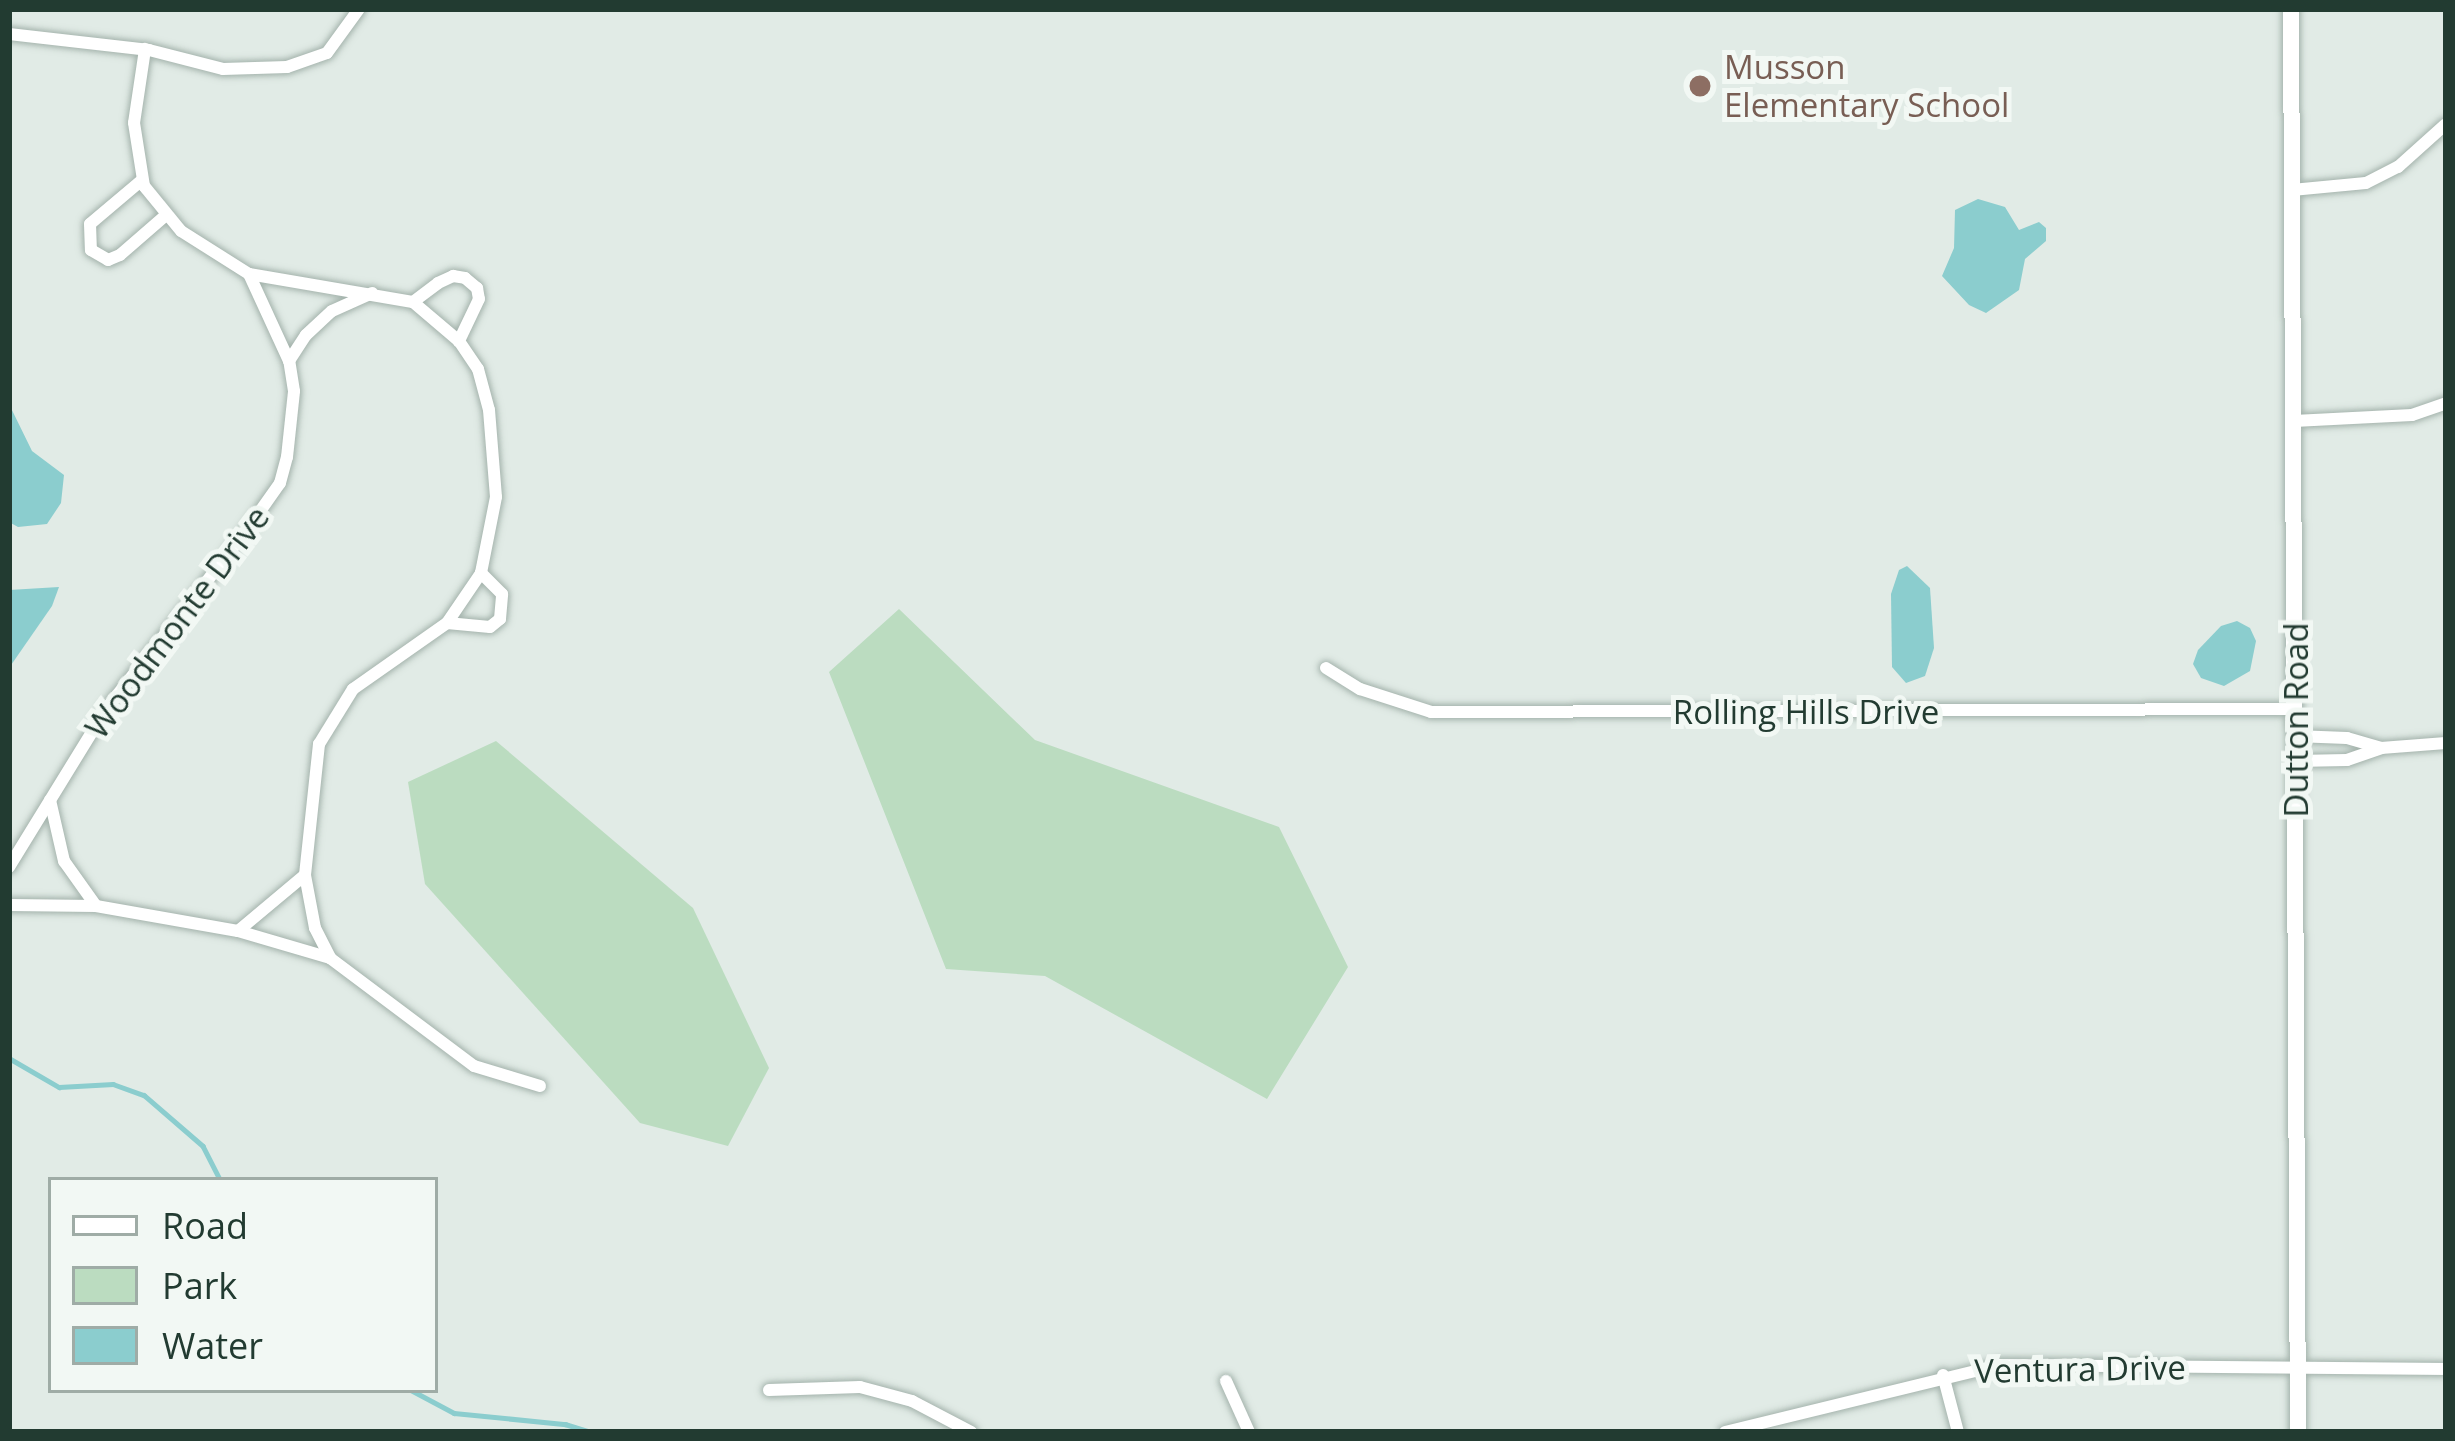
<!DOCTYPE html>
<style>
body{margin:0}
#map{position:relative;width:2455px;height:1441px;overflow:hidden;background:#e1ebe6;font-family:"Open Sans",sans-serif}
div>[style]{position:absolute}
.green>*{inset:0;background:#bbdcc0}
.water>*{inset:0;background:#8bcdce}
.stream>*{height:4.5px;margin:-2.25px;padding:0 2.25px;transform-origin:2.25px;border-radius:2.25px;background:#8bcdce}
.roads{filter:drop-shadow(0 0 3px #a4b3ac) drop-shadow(0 0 3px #a4b3ac)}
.street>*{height:12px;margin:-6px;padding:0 6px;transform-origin:6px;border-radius:6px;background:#fff}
.secondary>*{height:16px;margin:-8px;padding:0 8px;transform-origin:8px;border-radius:8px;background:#fff}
.dots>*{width:33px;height:33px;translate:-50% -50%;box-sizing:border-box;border:6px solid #f2f8f4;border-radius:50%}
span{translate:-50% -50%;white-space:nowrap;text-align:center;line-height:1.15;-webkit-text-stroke:10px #f2f8f4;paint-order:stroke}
.education-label{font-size:33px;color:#785e54}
.left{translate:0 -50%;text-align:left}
.street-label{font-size:33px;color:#223b31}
.frame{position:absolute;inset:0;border:12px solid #223b31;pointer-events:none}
.legend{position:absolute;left:48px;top:1177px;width:390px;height:216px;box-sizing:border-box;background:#f2f8f4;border:3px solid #9faca6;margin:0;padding:15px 21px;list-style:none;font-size:36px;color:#223b31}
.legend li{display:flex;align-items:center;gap:24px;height:60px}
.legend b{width:60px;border:3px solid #9faca6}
</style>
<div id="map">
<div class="green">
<div style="clip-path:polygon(899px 609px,1035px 740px,1279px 827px,1348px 967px,1267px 1099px,1045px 976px,946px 969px,829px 672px)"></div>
<div style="clip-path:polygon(496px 741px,693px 908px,769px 1068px,728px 1146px,640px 1123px,425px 884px,408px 782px)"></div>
</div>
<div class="water">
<div style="clip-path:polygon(1978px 199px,2005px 207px,2019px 230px,2039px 222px,2046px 228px,2046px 241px,2025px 259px,2019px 290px,1986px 313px,1969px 305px,1942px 276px,1954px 248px,1955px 210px)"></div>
<div style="clip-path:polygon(9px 404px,32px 451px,64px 475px,61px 503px,47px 524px,18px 527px,9px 522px)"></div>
<div style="clip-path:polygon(1907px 566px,1930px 588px,1934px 648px,1925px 676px,1906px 683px,1892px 667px,1891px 594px,1899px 570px)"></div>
<div style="clip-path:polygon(59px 587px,52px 606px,9px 668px,9px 590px)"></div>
<div style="clip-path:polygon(2237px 621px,2250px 628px,2256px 641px,2250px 671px,2224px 686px,2201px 678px,2193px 664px,2198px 650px,2221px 626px)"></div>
</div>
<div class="stream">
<div style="left:9px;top:1058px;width:58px;rotate:30.1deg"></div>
<div style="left:59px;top:1087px;width:54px;rotate:-3.2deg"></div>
<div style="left:113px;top:1084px;width:33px;rotate:20deg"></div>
<div style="left:144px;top:1095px;width:78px;rotate:40.8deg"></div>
<div style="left:203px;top:1146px;width:38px;rotate:63deg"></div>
<div style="left:411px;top:1390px;width:49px;rotate:28.1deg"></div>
<div style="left:454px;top:1413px;width:112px;rotate:5.7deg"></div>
<div style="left:565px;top:1424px;width:28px;rotate:17deg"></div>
</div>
<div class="roads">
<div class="street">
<div style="left:9px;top:34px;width:141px;rotate:6.5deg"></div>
<div style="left:149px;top:50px;width:76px;rotate:14.4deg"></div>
<div style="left:223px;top:69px;width:64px;rotate:-1.8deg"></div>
<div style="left:287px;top:67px;width:42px;rotate:-19.3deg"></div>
<div style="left:327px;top:53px;width:54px;rotate:-54deg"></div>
<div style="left:142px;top:180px;width:68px;rotate:139.8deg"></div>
<div style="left:90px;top:224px;width:26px;rotate:88deg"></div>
<div style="left:91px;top:250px;width:20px;rotate:30deg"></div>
<div style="left:108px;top:260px;width:13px;rotate:-23deg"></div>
<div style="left:120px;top:255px;width:61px;rotate:-41deg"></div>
<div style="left:2292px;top:190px;width:74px;rotate:-5.4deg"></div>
<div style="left:2366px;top:183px;width:36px;rotate:-27deg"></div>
<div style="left:2398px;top:167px;width:64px;rotate:-41.9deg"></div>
<div style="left:249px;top:274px;width:166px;rotate:9.7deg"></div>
<div style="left:413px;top:302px;width:60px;rotate:40.3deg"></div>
<div style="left:459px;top:341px;width:34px;rotate:56deg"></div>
<div style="left:478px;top:369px;width:42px;rotate:75deg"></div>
<div style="left:489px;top:410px;width:87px;rotate:85.4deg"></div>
<div style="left:496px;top:497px;width:77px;rotate:101.2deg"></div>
<div style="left:481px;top:573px;width:60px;rotate:124.2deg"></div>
<div style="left:447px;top:623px;width:115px;rotate:144.9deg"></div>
<div style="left:353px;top:689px;width:65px;rotate:121.7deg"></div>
<div style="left:319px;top:744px;width:132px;rotate:96.1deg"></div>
<div style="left:305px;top:875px;width:54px;rotate:79.3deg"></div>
<div style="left:315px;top:928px;width:34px;rotate:63deg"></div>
<div style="left:413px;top:302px;width:31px;rotate:-37deg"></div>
<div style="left:438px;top:283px;width:17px;rotate:-25deg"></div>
<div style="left:453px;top:276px;width:12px;rotate:9deg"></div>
<div style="left:465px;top:278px;width:16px;rotate:40deg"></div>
<div style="left:477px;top:288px;width:11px;rotate:80deg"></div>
<div style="left:479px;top:299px;width:47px;rotate:115.5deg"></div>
<div style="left:289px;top:361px;width:31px;rotate:-57deg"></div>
<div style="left:306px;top:335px;width:35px;rotate:-43deg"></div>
<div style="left:332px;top:311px;width:44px;rotate:-24.2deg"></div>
<div style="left:2294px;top:421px;width:118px;rotate:-2.9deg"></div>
<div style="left:2412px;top:415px;width:36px;rotate:-19deg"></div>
<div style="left:447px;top:623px;width:43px;rotate:5.3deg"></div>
<div style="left:490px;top:627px;width:13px;rotate:-39deg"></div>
<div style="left:500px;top:619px;width:25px;rotate:-85deg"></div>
<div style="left:502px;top:594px;width:30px;rotate:-135deg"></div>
<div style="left:1326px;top:668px;width:40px;rotate:32deg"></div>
<div style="left:1360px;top:689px;width:75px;rotate:17.9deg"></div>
<div style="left:1431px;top:712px;width:864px;rotate:-0.2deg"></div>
<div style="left:2295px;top:736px;width:52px;rotate:2.2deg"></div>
<div style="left:2347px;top:738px;width:35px;rotate:16deg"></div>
<div style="left:2296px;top:761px;width:51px;rotate:-1.1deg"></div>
<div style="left:2347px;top:760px;width:36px;rotate:-19deg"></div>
<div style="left:2381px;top:748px;width:65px;rotate:-4.4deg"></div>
<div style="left:50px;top:800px;width:63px;rotate:77.1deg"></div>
<div style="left:64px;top:861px;width:55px;rotate:54.6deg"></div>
<div style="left:9px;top:867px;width:187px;rotate:-58.4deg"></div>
<div style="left:107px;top:708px;width:221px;rotate:-51.8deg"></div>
<div style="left:244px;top:534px;width:62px;rotate:-54.8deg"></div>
<div style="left:280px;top:483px;width:27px;rotate:-75deg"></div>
<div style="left:287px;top:457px;width:66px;rotate:-83.9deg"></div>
<div style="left:294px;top:391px;width:30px;rotate:-99deg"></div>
<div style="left:289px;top:361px;width:96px;rotate:-114.7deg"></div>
<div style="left:249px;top:274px;width:80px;rotate:-147.7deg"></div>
<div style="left:181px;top:231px;width:58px;rotate:-129.4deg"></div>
<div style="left:144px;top:186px;width:64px;rotate:-99deg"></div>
<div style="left:134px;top:123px;width:75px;rotate:-81.5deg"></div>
<div style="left:9px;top:905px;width:87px;rotate:0.7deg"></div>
<div style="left:96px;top:906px;width:144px;rotate:10deg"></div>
<div style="left:238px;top:931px;width:96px;rotate:16.4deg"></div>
<div style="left:330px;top:958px;width:180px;rotate:36.9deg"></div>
<div style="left:474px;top:1066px;width:69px;rotate:16.9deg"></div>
<div style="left:238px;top:931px;width:87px;rotate:-39.9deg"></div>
<div style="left:1943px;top:1375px;width:59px;rotate:75.3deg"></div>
<div style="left:1226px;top:1381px;width:56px;rotate:65.7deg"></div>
<div style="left:769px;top:1390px;width:91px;rotate:-1.9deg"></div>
<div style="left:860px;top:1387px;width:54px;rotate:15.1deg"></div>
<div style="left:912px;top:1401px;width:67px;rotate:27.7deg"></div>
<div style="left:1725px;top:1432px;width:282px;rotate:-13.7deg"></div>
<div style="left:1999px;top:1365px;width:444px;rotate:0.5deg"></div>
</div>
<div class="secondary">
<div style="left:2291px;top:9px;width:1423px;rotate:89.72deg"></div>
</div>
</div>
<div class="dots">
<div style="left:1700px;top:86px;background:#8d6e63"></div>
</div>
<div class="education-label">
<span class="left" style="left:1724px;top:86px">Musson<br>Elementary School</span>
</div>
<div class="street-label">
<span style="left:177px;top:622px;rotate:-53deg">Woodmonte Drive</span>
<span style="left:1806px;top:712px">Rolling Hills Drive</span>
<span style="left:2296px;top:720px;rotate:-90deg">Dutton Road</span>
<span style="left:2080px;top:1369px;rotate:-1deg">Ventura Drive</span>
</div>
<div class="frame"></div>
<ul class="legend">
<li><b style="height:15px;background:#fff"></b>Road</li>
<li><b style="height:33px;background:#bbdcc0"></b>Park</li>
<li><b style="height:33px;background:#8bcdce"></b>Water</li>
</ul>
</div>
